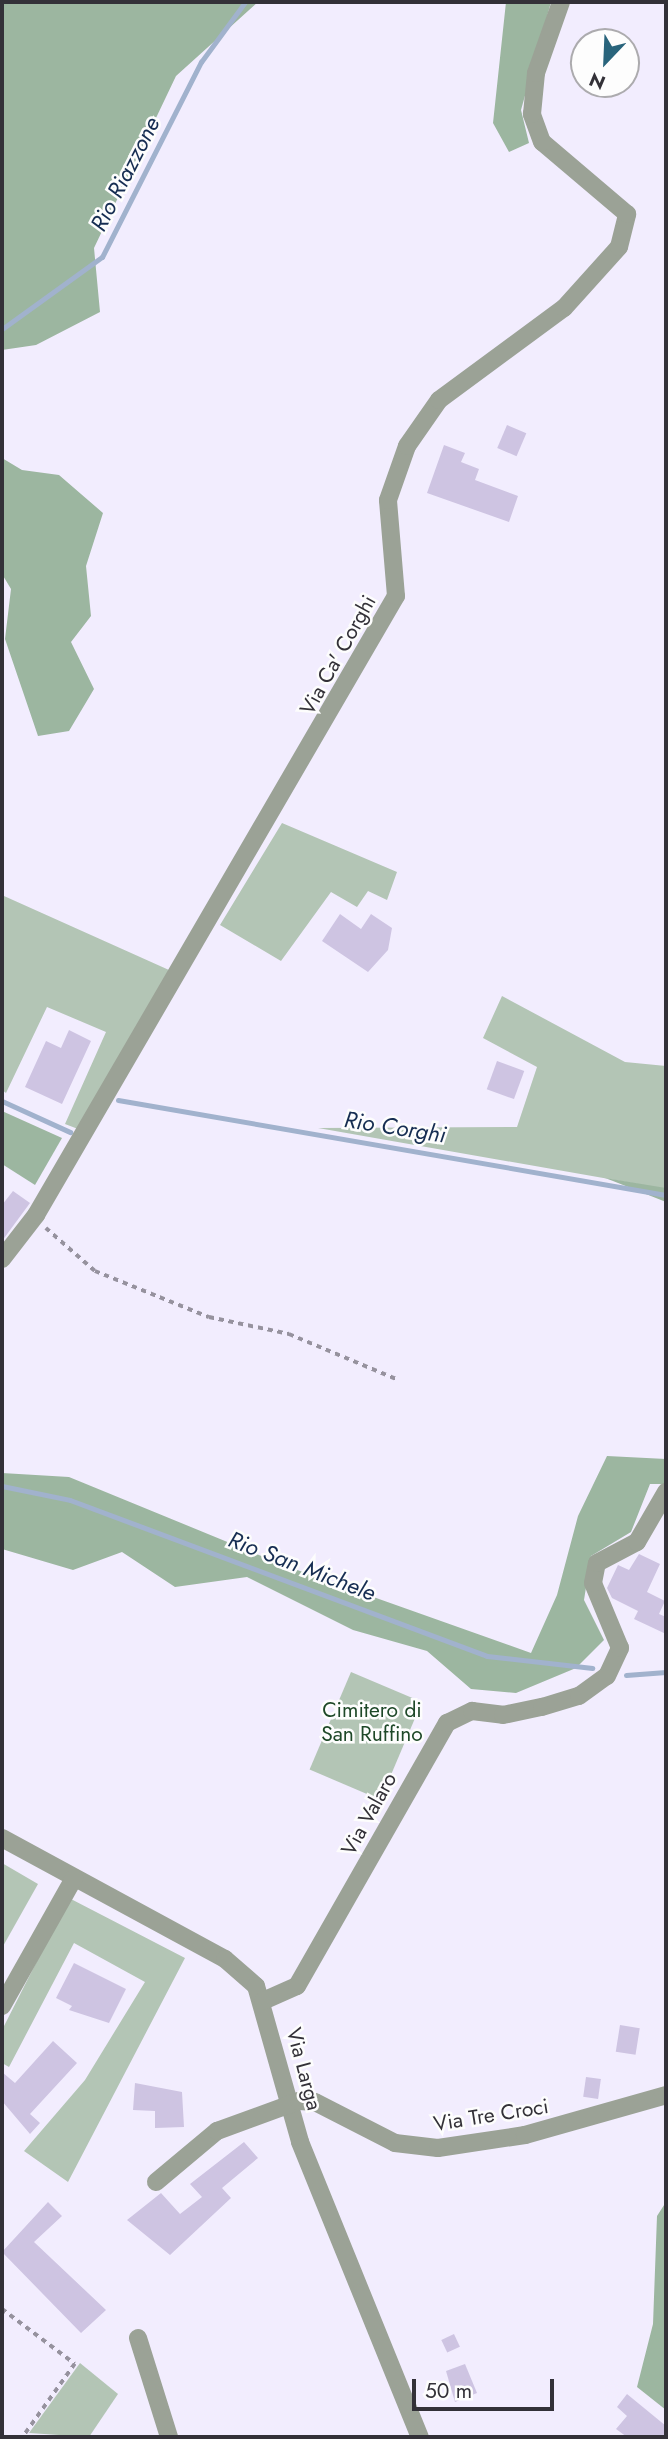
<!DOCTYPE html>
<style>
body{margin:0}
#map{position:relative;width:668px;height:2439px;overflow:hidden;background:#f2edfe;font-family:Jost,sans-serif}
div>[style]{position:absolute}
.green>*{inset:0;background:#b3c5b5;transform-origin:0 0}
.forest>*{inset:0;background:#9cb6a0}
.stream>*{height:5px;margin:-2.5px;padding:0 2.5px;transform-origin:2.5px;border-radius:2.5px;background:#a1b2cd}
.building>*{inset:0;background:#cec4e2;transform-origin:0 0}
.path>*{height:3.5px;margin-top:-1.75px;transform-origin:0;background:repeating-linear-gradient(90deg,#96929e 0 5px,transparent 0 10px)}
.minor>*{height:18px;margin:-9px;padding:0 9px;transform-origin:9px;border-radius:9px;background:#9ba296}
span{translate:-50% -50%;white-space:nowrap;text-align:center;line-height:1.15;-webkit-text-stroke:5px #fdfdfd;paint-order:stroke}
.street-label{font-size:21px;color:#333138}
.park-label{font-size:21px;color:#1e4828}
.water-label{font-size:23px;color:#162d52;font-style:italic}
.frame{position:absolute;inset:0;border:4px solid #333138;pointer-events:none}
.north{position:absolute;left:570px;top:28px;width:70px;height:70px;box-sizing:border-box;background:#fdfdfd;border:2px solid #acabae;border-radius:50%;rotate:203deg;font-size:19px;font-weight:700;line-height:28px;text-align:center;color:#333138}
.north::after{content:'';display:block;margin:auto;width:24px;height:32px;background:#29647c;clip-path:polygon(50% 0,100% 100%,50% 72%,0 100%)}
.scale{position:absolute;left:412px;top:2379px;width:142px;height:32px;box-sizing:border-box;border:4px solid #333138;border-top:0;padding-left:9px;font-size:21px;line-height:24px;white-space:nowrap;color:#333138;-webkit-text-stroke:5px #fdfdfd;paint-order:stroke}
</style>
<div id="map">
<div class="green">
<div style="clip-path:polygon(282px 823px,397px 872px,387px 900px,368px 891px,357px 907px,331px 892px,281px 961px,220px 925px)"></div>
<div style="clip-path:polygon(4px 896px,169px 970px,78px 1129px,65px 1124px,106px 1032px,47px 1007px,6px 1093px,2px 1090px)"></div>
<div style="clip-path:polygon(502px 996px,625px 1062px,666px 1066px,666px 1189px,318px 1128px,517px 1127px,537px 1067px,483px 1038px)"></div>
<div style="left:351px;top:1672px;width:77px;height:106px;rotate:23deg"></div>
<div style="clip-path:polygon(2px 1863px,38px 1884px,2px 1948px)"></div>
<div style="clip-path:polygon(69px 1898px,185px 1958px,68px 2182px,24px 2151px,85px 2080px,145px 1982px,74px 1943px,9px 2067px,2px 2063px,2px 2030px)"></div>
<div style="clip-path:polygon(80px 2363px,118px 2394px,89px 2437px,29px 2433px)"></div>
</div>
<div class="forest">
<div style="clip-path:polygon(2px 2px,258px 2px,176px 76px,94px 248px,100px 312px,36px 345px,2px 350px)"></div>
<div style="clip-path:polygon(506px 2px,551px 2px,521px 110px,529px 143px,509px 152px,493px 123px)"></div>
<div style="clip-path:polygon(2px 458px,22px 470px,59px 475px,103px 513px,86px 566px,91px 616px,71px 642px,94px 689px,69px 731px,38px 736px,5px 639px,11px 589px,2px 574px)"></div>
<div style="clip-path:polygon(2px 1111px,62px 1138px,35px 1185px,2px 1164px)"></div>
<div style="clip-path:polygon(605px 1178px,666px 1188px,666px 1202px,613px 1181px)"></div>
<div style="clip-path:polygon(607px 1456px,666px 1459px,666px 1484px,650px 1484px,631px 1532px,591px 1556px,584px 1600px,604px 1640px,576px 1668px,516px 1693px,471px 1689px,427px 1651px,353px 1630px,247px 1577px,175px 1587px,122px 1552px,73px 1570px,2px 1549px,2px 1473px,69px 1477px,286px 1566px,531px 1653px,557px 1595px,578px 1516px)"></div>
<div style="clip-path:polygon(666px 2202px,666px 2410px,637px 2387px,653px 2324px,657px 2216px)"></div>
</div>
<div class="stream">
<div style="left:2px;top:329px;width:123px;rotate:-35.8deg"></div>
<div style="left:102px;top:257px;width:219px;rotate:-63.1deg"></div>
<div style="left:201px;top:62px;width:74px;rotate:-53.7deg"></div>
<div style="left:118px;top:1100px;width:556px;rotate:9.83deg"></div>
<div style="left:2px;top:1101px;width:75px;rotate:24.5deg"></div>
<div style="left:2px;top:1486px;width:69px;rotate:11.6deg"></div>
<div style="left:70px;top:1500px;width:445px;rotate:20.5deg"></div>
<div style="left:487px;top:1656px;width:106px;rotate:6.5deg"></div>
<div style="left:626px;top:1675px;width:40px;rotate:-4.3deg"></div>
</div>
<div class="building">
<div style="left:507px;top:425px;width:21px;height:25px;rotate:23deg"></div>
<div style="clip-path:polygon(444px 445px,465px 453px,461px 462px,479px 469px,475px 480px,518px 496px,509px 522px,427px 493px)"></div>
<div style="clip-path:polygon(340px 914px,361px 929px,371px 914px,392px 928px,388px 950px,368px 972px,322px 941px)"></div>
<div style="clip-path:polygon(69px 1030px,91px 1041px,62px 1104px,25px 1087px,46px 1041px,61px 1048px)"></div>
<div style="left:497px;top:1061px;width:29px;height:30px;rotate:20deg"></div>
<div style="clip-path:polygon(13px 1191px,30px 1203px,2px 1241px,2px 1205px)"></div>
<div style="clip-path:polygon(639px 1554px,660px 1564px,647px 1592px,665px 1601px,659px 1614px,666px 1617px,666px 1634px,634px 1619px,638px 1611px,612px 1598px,607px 1588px,618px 1565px,629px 1570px)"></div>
<div style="clip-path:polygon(74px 1963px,126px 1989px,109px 2023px,69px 2010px,72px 2006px,56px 1998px)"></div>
<div style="left:620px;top:2025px;width:20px;height:27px;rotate:9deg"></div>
<div style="clip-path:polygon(53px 2041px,77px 2063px,30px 2114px,40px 2123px,30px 2134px,2px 2101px,2px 2072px,15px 2083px)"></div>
<div style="left:586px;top:2077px;width:15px;height:20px;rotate:8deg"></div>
<div style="clip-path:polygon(135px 2083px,182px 2092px,184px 2127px,155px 2128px,155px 2111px,133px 2110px)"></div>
<div style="clip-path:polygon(244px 2142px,258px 2158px,222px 2188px,231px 2198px,170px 2255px,127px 2220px,161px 2193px,180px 2214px,202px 2197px,190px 2184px)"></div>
<div style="clip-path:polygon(48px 2202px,62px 2216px,34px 2242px,106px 2310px,81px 2333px,2px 2252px)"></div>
<div style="left:454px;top:2334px;width:14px;height:14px;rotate:65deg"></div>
<div style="clip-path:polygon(465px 2364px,477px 2393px,455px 2402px,446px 2371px)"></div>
<div style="clip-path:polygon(627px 2394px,666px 2426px,666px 2437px,627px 2437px,616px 2429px,627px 2416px,617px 2407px)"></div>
</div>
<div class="path">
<div style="left:46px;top:1228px;width:65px;rotate:41.3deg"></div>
<div style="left:95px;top:1271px;width:123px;rotate:22deg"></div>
<div style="left:209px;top:1317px;width:82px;rotate:12deg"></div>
<div style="left:289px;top:1334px;width:116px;rotate:22.8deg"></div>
<div style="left:2px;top:2309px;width:91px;rotate:37deg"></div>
<div style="left:75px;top:2364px;width:90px;rotate:125.5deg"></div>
</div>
<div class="minor">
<div style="left:2px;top:1259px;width:56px;rotate:-52.3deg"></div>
<div style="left:36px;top:1215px;width:716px;rotate:-59.82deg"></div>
<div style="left:396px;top:596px;width:96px;rotate:-94.8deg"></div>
<div style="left:388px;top:500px;width:57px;rotate:-70.6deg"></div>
<div style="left:407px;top:446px;width:56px;rotate:-55.2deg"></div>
<div style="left:439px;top:400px;width:155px;rotate:-36.4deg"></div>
<div style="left:564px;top:308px;width:82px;rotate:-48deg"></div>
<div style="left:619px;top:247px;width:34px;rotate:-76deg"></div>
<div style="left:627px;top:214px;width:111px;rotate:-139.7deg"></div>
<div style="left:542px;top:142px;width:30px;rotate:-110deg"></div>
<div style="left:532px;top:114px;width:41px;rotate:-84.4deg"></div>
<div style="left:536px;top:73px;width:75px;rotate:-70.6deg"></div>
<div style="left:2px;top:1838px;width:254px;rotate:28.5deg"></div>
<div style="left:225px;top:1959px;width:41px;rotate:41.1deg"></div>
<div style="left:256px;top:1986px;width:162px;rotate:74.2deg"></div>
<div style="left:300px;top:2142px;width:318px;rotate:67.9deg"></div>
<div style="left:263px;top:2001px;width:37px;rotate:-24deg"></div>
<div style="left:297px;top:1986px;width:303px;rotate:-60.3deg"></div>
<div style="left:447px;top:1723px;width:28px;rotate:-26deg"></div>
<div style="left:472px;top:1711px;width:31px;rotate:7deg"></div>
<div style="left:503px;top:1715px;width:40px;rotate:-12deg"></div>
<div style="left:542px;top:1707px;width:39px;rotate:-17deg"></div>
<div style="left:579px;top:1696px;width:34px;rotate:-36deg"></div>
<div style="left:607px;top:1676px;width:31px;rotate:-65deg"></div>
<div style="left:620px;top:1648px;width:70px;rotate:-112.6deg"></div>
<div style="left:593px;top:1583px;width:20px;rotate:-79deg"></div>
<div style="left:597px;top:1563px;width:45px;rotate:-27.7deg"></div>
<div style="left:637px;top:1542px;width:58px;rotate:-59.9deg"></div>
<div style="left:2px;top:2006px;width:147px;rotate:-60.6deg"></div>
<div style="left:156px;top:2182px;width:80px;rotate:-39.9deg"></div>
<div style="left:217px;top:2131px;width:87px;rotate:-20.1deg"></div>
<div style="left:299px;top:2101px;width:16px;rotate:4deg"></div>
<div style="left:315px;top:2102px;width:90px;rotate:27.1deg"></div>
<div style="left:395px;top:2143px;width:43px;rotate:6.6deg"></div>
<div style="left:438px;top:2148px;width:88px;rotate:-8.5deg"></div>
<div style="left:525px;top:2135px;width:147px;rotate:-15.8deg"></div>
<div style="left:138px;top:2338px;width:104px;rotate:72.6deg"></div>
</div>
<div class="street-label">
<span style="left:338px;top:655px;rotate:-61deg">Via Ca' Corghi</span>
<span style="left:369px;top:1814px;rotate:-61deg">Via Valaro</span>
<span style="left:304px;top:2069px;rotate:75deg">Via Larga</span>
<span style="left:491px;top:2115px;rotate:-9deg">Via Tre Croci</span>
</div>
<div class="park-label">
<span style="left:372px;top:1722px">Cimitero di<br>San Ruffino</span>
</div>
<div class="water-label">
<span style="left:125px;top:174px;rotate:-63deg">Rio Riazzone</span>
<span style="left:395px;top:1127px;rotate:9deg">Rio Corghi</span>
<span style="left:302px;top:1566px;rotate:21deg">Rio San Michele</span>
</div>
<div class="frame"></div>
<div class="north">N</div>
<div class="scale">50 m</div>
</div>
